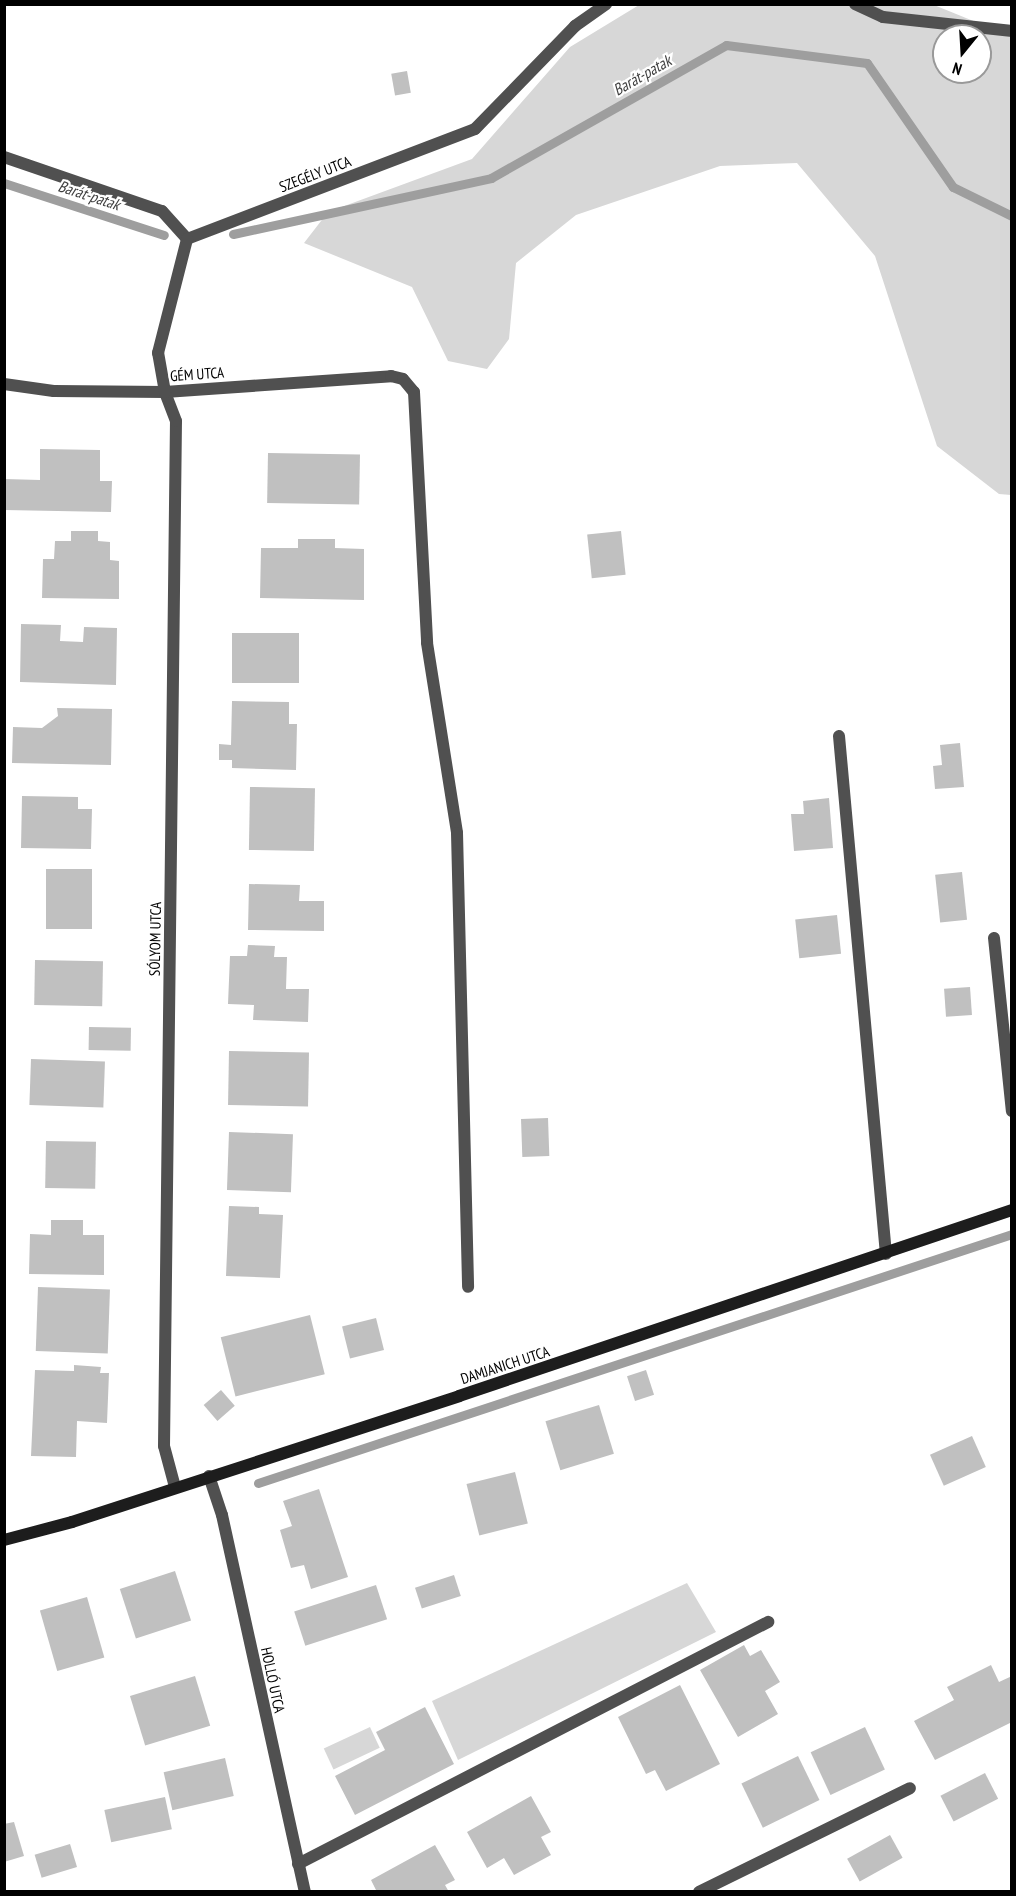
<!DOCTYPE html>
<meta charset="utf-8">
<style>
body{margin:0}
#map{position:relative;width:1016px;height:1896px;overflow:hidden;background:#fff;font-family:"PT Sans Narrow",sans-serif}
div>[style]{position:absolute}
.green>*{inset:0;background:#d7d7d7;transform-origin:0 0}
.stream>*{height:9px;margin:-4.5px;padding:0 4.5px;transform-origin:4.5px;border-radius:4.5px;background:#9e9e9e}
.building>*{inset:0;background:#c0c0c0;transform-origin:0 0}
.minor>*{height:12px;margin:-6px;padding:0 6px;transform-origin:6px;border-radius:6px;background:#505050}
.secondary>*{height:12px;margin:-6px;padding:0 6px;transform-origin:6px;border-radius:6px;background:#1d1d1d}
span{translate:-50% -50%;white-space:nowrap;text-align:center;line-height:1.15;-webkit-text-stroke:4.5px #fff;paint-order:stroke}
.street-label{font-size:15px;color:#000}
.water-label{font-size:16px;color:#3f3f3f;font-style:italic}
.frame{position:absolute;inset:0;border:6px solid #000;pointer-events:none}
.north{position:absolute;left:932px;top:24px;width:60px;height:60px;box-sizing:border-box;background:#fff;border:2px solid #999;border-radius:50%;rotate:198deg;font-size:16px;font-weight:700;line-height:24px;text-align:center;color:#000}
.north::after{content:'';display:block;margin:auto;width:21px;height:27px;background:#000;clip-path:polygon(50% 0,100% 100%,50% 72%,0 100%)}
</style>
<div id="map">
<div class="green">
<div style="clip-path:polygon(evenodd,639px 5px,934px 5px,998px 31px,1012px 27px,1011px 495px,999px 494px,937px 446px,875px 256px,797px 163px,720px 166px,576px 215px,516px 263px,509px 339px,487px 369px,448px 361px,412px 287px,304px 243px,328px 212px,472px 159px,570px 47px,639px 5px,944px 36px,980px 36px,980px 72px,944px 72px,944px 36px)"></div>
<div style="clip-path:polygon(687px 1583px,716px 1632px,458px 1760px,432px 1701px)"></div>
<div style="left:370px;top:1727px;width:23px;height:51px;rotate:65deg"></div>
</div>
<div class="stream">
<div style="left:4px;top:183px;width:168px;rotate:18deg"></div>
<div style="left:233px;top:234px;width:264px;rotate:-12.2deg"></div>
<div style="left:491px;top:178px;width:270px;rotate:-29.5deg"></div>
<div style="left:726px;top:45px;width:142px;rotate:7.3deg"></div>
<div style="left:867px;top:63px;width:151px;rotate:55.3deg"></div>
<div style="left:953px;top:187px;width:66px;rotate:26.2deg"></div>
<div style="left:258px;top:1483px;width:794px;rotate:-18.28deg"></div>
</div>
<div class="building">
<div style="left:407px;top:71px;width:22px;height:16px;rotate:80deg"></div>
<div style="clip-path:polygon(40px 449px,100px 450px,100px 481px,112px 481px,111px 512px,4px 510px,4px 479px,40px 480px)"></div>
<div style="left:268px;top:453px;width:92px;height:50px;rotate:1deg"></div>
<div style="clip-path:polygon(71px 531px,98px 531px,98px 541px,110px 542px,110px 560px,119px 561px,119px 599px,42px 598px,43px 559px,54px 559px,55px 541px,71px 541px)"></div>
<div style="left:621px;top:531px;width:44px;height:34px;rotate:84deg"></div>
<div style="clip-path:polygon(298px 539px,335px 539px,335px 548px,364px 549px,364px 600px,260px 598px,261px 548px,298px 548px)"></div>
<div style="clip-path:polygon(21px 624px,61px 625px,60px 641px,83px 642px,84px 627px,117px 628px,116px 685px,20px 682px)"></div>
<div style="left:232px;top:633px;width:67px;height:50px"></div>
<div style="clip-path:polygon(232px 701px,289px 702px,289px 724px,297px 724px,296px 770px,232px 768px,232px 760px,219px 760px,219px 744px,231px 745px)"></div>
<div style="clip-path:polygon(57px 708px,112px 709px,111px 765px,12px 763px,13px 727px,42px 728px,58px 716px)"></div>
<div style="clip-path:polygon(960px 743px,964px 787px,935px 789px,933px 766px,942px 765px,940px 745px)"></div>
<div style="left:250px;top:787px;width:65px;height:63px;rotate:1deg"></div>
<div style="clip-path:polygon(22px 796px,78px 797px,78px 809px,92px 809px,91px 849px,21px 848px)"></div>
<div style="clip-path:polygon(829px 798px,833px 848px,794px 851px,791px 814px,804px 814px,803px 801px)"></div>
<div style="left:46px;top:869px;width:46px;height:60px"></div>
<div style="left:962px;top:872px;width:48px;height:27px;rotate:84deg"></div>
<div style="clip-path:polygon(249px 884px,300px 885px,299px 901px,324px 901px,324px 931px,248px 930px)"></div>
<div style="left:837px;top:915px;width:39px;height:42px;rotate:84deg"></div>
<div style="clip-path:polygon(248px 945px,275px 946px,274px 957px,287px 957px,286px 989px,309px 989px,308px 1022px,253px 1020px,254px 1005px,228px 1004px,230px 956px,247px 956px)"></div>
<div style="left:35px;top:960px;width:68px;height:45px;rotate:1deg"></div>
<div style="left:970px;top:987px;width:28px;height:26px;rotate:86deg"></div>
<div style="left:89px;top:1027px;width:42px;height:23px;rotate:1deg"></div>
<div style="left:229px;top:1051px;width:80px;height:54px;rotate:1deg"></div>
<div style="left:31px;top:1059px;width:74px;height:46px;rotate:2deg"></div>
<div style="left:548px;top:1118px;width:38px;height:27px;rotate:88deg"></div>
<div style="left:229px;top:1132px;width:64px;height:58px;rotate:2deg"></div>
<div style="left:46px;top:1141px;width:50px;height:47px;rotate:1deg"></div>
<div style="clip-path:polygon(229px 1206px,259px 1207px,259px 1214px,283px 1215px,280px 1278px,226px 1276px)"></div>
<div style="clip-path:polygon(51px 1220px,83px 1220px,83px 1235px,104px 1235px,104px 1275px,29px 1274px,30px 1234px,51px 1235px)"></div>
<div style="left:38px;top:1287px;width:72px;height:64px;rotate:2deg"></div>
<div style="left:310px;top:1315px;width:61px;height:92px;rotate:76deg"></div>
<div style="left:376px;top:1318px;width:33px;height:35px;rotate:76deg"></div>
<div style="clip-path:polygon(74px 1365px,101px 1367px,100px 1373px,109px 1373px,107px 1423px,77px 1421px,76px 1457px,31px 1456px,35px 1370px,74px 1371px)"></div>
<div style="left:646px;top:1370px;width:26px;height:20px;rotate:72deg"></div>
<div style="left:221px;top:1390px;width:21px;height:23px;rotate:49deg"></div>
<div style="left:599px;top:1405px;width:51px;height:56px;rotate:73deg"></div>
<div style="left:972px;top:1436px;width:34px;height:46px;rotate:66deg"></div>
<div style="left:515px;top:1472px;width:53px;height:50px;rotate:76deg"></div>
<div style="clip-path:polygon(319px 1489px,348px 1577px,311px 1589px,304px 1565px,291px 1568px,280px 1530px,292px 1526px,283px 1501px)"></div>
<div style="left:175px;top:1571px;width:52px;height:58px;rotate:72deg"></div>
<div style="left:454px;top:1575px;width:22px;height:41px;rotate:72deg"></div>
<div style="left:376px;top:1585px;width:36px;height:86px;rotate:72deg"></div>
<div style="left:87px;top:1597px;width:63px;height:49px;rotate:74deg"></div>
<div style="clip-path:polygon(744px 1645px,750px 1656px,761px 1650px,780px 1682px,765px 1691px,778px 1714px,738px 1737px,700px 1670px)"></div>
<div style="clip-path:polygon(991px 1665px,999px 1682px,1012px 1676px,1012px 1722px,935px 1760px,914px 1721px,954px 1700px,947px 1687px)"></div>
<div style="left:195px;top:1676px;width:52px;height:68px;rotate:73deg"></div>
<div style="clip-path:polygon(680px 1685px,720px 1764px,666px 1791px,655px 1770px,646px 1774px,618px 1717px)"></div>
<div style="clip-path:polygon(425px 1707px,454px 1764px,355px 1815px,335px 1776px,385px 1750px,376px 1732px)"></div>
<div style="left:865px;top:1727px;width:47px;height:60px;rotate:65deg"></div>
<div style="left:798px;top:1756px;width:49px;height:63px;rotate:64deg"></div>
<div style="left:225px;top:1758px;width:39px;height:63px;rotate:77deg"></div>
<div style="left:985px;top:1773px;width:29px;height:50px;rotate:63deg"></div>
<div style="clip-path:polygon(531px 1796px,551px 1832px,541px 1837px,551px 1855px,514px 1875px,504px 1858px,487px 1868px,467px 1832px)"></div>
<div style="left:165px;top:1797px;width:33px;height:62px;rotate:78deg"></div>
<div style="clip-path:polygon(14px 1822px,24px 1856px,4px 1862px,4px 1824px)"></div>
<div style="left:890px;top:1835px;width:26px;height:49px;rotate:61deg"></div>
<div style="left:70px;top:1844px;width:24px;height:37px;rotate:73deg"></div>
<div style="clip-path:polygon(435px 1845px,455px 1880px,445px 1885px,449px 1892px,377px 1892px,371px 1880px)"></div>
</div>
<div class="minor">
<div style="left:855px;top:4px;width:31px;rotate:25deg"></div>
<div style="left:883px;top:17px;width:130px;rotate:6.2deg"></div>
<div style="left:4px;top:157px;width:167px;rotate:18.9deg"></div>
<div style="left:162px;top:211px;width:38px;rotate:48deg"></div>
<div style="left:187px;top:239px;width:308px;rotate:-20.9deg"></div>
<div style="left:475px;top:129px;width:144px;rotate:-45.8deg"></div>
<div style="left:575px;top:26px;width:38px;rotate:-35deg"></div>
<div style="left:4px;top:384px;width:50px;rotate:8deg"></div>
<div style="left:54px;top:391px;width:111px;rotate:0.5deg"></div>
<div style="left:165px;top:392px;width:227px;rotate:-4deg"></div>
<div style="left:391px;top:376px;width:12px;rotate:14deg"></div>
<div style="left:403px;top:379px;width:17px;rotate:50deg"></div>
<div style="left:414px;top:392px;width:251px;rotate:87deg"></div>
<div style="left:427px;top:643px;width:192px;rotate:81deg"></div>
<div style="left:457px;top:833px;width:454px;rotate:88.6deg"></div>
<div style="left:839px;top:736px;width:520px;rotate:84.82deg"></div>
<div style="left:994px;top:938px;width:174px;rotate:84.1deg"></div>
<div style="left:209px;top:1476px;width:41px;rotate:71.6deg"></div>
<div style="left:222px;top:1515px;width:386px;rotate:77.6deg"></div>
<div style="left:175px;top:1487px;width:42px;rotate:-105deg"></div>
<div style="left:164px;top:1446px;width:1025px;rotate:-89.33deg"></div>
<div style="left:176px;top:421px;width:31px;rotate:-111deg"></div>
<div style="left:165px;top:392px;width:40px;rotate:-100deg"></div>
<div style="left:158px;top:353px;width:118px;rotate:-75.7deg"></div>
<div style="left:298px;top:1864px;width:529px;rotate:-27.24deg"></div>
<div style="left:699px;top:1892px;width:235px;rotate:-26.2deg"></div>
</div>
<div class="secondary">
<div style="left:4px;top:1540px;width:70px;rotate:-14.8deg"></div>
<div style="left:72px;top:1522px;width:407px;rotate:-18deg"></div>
<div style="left:459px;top:1396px;width:583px;rotate:-18.59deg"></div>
</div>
<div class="street-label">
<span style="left:315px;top:174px;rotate:-21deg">SZEGÉLY UTCA</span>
<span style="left:197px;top:374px;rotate:-4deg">GÉM UTCA</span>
<span style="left:155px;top:939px;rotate:-89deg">SÓLYOM UTCA</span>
<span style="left:505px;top:1365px;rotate:-18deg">DAMJANICH UTCA</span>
<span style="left:273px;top:1680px;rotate:78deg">HOLLÓ UTCA</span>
</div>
<div class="water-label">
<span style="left:642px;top:75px;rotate:-30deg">Barát-patak</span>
<span style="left:89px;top:195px;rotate:18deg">Barát-patak</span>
</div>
<div class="frame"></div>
<div class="north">N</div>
</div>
